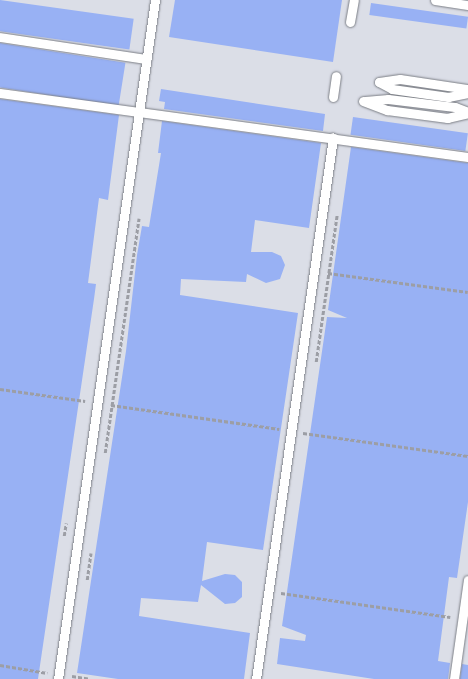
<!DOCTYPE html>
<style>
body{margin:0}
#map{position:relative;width:468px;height:679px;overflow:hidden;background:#dbdee7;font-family:"Fira Sans",sans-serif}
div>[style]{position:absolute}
.building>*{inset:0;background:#98b1f4;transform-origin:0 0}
.path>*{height:2.5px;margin-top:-1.25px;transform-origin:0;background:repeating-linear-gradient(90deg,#9c9ea5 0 4px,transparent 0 6px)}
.roads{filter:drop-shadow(0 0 1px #7b7e85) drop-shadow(0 0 1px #7b7e85)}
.service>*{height:9px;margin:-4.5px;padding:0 4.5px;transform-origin:4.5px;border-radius:4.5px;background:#fff}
span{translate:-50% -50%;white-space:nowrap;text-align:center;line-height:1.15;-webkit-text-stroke:3px #dbdee7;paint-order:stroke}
</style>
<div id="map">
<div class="building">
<div style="left:0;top:0;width:135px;height:31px;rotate:8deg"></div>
<div style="clip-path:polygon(175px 0,342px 0,333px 62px,169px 37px)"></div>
<div style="left:371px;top:3px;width:98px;height:12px;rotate:8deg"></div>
<div style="left:0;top:43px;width:127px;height:44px;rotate:9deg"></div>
<div style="clip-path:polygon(161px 89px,325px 114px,323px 131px,164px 109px,165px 102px,159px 101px)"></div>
<div style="clip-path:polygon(0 99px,119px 115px,108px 200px,99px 198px,88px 283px,96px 284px,94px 299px,38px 679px,0 679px)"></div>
<div style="left:353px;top:117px;width:116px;height:18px;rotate:8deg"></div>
<div style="clip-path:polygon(162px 121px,321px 143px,309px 228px,255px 220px,251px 252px,272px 252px,281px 256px,285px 265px,280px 279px,266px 283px,247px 274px,246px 282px,181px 279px,180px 295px,298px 313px,263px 550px,207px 542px,202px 581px,225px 574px,235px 575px,242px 582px,242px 597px,235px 603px,225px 604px,201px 585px,198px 602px,141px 598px,139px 616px,250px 633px,244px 679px,118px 679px,77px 673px,126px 351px,137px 255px,142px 226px,149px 227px,161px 153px,158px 153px)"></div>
<div style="clip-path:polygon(351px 147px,468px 163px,468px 502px,457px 578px,449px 577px,438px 661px,450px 663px,448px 679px,374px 679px,277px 664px,280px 638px,305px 641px,306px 635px,282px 626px,327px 317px,347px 318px,328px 310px)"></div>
<div style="clip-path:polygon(462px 664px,468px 665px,468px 679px,460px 679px)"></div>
</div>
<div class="path">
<div style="left:328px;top:273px;width:141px;rotate:7.7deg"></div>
<div style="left:316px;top:362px;width:149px;rotate:-81.9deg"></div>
<div style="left:0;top:389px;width:86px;rotate:8deg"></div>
<div style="left:111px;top:405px;width:170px;rotate:8.1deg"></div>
<div style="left:303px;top:433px;width:167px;rotate:7.9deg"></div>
<div style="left:105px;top:453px;width:237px;rotate:-81.8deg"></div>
<div style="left:64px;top:536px;width:13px;rotate:-81deg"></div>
<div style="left:87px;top:580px;width:27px;rotate:-82deg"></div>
<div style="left:281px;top:593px;width:171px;rotate:8.1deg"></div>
<div style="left:0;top:665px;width:48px;rotate:9.7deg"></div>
<div style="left:72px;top:676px;width:18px;rotate:9deg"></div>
</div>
<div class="roads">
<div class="service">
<div style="left:435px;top:0;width:33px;rotate:9deg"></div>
<div style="left:350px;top:22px;width:22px;rotate:-80deg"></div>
<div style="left:0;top:37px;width:148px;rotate:8.6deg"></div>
<div style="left:379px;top:82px;width:15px;rotate:28deg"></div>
<div style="left:392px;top:89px;width:57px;rotate:8.1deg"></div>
<div style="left:448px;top:97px;width:20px;rotate:-11deg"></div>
<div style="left:379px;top:82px;width:21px;rotate:-8deg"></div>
<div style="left:400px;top:79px;width:69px;rotate:8.4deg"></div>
<div style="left:0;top:93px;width:472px;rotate:7.8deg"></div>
<div style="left:333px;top:97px;width:21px;rotate:-82deg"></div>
<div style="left:363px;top:101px;width:26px;rotate:21deg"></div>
<div style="left:387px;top:110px;width:61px;rotate:7.6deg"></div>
<div style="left:447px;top:118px;width:22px;rotate:-13deg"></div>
<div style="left:365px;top:101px;width:23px;rotate:-5deg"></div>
<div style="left:388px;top:99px;width:67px;rotate:6.8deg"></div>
<div style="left:455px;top:107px;width:14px;rotate:21deg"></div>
<div style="left:58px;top:679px;width:686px;rotate:-81.87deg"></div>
<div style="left:256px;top:679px;width:547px;rotate:-81.91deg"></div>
<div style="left:454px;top:679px;width:100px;rotate:-82deg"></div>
</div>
</div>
</div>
